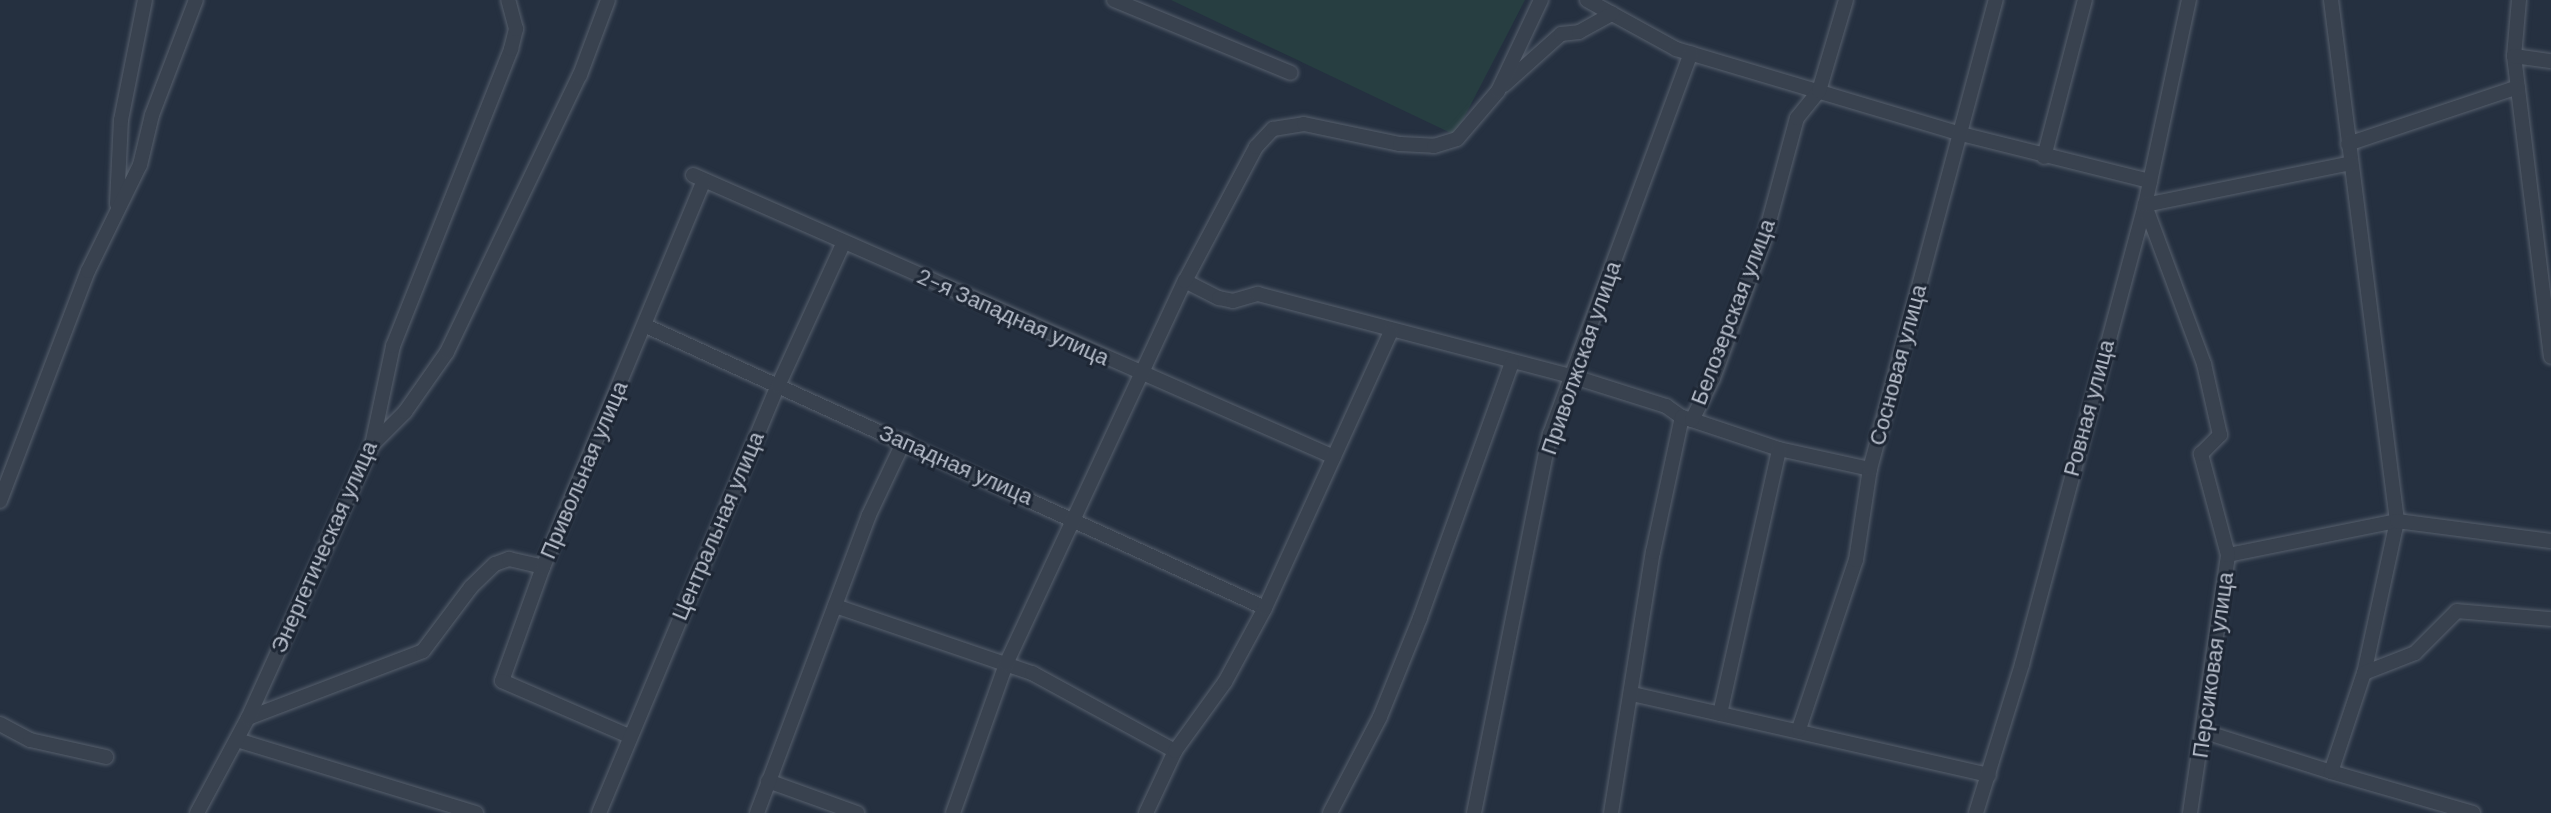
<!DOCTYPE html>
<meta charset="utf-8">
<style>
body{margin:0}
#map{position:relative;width:2551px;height:813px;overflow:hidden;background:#253040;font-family:"DM Sans",sans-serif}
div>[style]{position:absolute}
.green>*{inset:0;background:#273e41}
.roads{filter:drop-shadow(0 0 2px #57606d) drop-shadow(0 0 2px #57606d)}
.street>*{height:14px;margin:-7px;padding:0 7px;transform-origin:7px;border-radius:7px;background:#39424f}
span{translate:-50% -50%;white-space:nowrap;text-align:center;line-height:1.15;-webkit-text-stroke:6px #1e2735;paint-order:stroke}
.street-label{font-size:22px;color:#b6bdca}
</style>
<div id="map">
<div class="green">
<div style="clip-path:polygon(1171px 0,1525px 0,1455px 135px)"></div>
</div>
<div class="roads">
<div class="street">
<div style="left:1114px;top:0;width:191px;rotate:22.4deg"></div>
<div style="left:1587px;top:0;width:102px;rotate:28.8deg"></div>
<div style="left:1676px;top:49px;width:297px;rotate:16.6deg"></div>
<div style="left:1961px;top:134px;width:195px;rotate:14deg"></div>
<div style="left:2331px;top:0;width:525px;rotate:82.78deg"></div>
<div style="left:2397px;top:521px;width:156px;rotate:102.2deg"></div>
<div style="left:2519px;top:0;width:56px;rotate:95.1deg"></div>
<div style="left:2514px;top:56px;width:303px;rotate:83deg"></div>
<div style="left:2514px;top:56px;width:37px;rotate:8deg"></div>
<div style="left:1504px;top:85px;width:76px;rotate:-41.8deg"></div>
<div style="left:1561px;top:34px;width:18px;rotate:-6deg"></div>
<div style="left:1579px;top:32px;width:38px;rotate:-29deg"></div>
<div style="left:2348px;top:144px;width:179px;rotate:-18.5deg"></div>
<div style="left:2044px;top:157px;width:162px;rotate:-75.4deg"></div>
<div style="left:693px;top:175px;width:700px;rotate:23.75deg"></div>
<div style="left:117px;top:204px;width:84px;rotate:-87.3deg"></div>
<div style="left:121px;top:120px;width:122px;rotate:-78.7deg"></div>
<div style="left:1185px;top:281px;width:38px;rotate:27deg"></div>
<div style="left:1219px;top:298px;width:14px;rotate:12deg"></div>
<div style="left:1233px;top:301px;width:26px;rotate:-16deg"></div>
<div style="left:1258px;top:294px;width:324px;rotate:14.7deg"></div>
<div style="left:1571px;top:376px;width:100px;rotate:17.5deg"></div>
<div style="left:1666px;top:406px;width:19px;rotate:35deg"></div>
<div style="left:646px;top:326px;width:680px;rotate:24.49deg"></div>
<div style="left:1692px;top:420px;width:92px;rotate:18.4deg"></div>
<div style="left:1779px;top:449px;width:93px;rotate:12.4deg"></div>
<div style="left:372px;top:445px;width:47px;rotate:-45deg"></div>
<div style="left:405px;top:412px;width:73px;rotate:-55deg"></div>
<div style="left:447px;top:352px;width:307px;rotate:-64.4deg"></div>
<div style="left:580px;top:75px;width:80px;rotate:-69.5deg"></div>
<div style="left:0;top:501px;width:246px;rotate:-69.1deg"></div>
<div style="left:88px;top:271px;width:118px;rotate:-63.9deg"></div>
<div style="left:140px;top:165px;width:51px;rotate:-76.5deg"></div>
<div style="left:152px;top:115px;width:123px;rotate:-69.1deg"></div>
<div style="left:2228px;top:555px;width:172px;rotate:-11.4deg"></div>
<div style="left:2397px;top:521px;width:155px;rotate:7.4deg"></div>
<div style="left:543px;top:567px;width:121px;rotate:109.8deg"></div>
<div style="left:502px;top:681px;width:138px;rotate:23.4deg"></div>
<div style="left:835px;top:606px;width:208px;rotate:18.8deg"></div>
<div style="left:1032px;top:673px;width:163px;rotate:28.6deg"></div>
<div style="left:1632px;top:694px;width:366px;rotate:12.8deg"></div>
<div style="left:1720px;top:714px;width:271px;rotate:-77.4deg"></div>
<div style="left:248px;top:718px;width:187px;rotate:-20.9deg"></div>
<div style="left:423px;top:651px;width:80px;rotate:-53.1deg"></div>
<div style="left:471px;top:587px;width:33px;rotate:-44deg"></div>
<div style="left:495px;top:564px;width:15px;rotate:-20deg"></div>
<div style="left:509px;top:559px;width:35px;rotate:13deg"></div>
<div style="left:543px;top:567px;width:417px;rotate:-67.4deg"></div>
<div style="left:0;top:724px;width:34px;rotate:28deg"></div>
<div style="left:30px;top:740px;width:78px;rotate:12.6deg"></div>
<div style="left:1799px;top:729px;width:178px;rotate:-71.4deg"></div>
<div style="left:1856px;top:560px;width:92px;rotate:-81.3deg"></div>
<div style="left:1870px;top:469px;width:486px;rotate:-75deg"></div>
<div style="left:2205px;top:732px;width:132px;rotate:17.6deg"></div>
<div style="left:237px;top:740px;width:250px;rotate:17deg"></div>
<div style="left:768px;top:781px;width:95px;rotate:19.8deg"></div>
<div style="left:197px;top:813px;width:108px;rotate:-61.8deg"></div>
<div style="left:248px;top:718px;width:300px;rotate:-65.6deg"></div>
<div style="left:372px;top:445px;width:101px;rotate:-78deg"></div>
<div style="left:393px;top:346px;width:320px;rotate:-68.3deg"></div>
<div style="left:511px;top:49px;width:21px;rotate:-76deg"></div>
<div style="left:516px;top:29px;width:30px;rotate:-105deg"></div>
<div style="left:599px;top:813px;width:463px;rotate:-67.3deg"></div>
<div style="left:778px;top:386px;width:158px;rotate:-65.4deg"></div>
<div style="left:757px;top:813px;width:318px;rotate:-69.4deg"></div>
<div style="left:869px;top:515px;width:82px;rotate:-64.7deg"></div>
<div style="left:953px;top:813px;width:158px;rotate:-70.4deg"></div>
<div style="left:1006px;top:664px;width:423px;rotate:-65deg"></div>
<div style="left:1185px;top:281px;width:152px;rotate:-62.1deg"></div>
<div style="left:1256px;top:147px;width:25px;rotate:-47deg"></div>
<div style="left:1273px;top:129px;width:31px;rotate:-9deg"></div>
<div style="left:1304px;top:124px;width:98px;rotate:11.8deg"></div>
<div style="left:1400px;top:144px;width:34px;rotate:3deg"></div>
<div style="left:1434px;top:146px;width:24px;rotate:-17deg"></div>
<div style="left:1457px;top:139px;width:63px;rotate:-49.5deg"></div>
<div style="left:1498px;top:91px;width:101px;rotate:-64.7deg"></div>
<div style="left:1146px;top:813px;width:68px;rotate:-64.9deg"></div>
<div style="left:1175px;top:751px;width:85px;rotate:-54.1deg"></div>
<div style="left:1225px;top:682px;width:84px;rotate:-61.6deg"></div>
<div style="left:1265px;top:608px;width:303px;rotate:-65.5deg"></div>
<div style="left:1330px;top:813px;width:108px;rotate:-62.5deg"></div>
<div style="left:1380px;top:717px;width:107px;rotate:-68deg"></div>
<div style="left:1420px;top:618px;width:271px;rotate:-70.2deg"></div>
<div style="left:1474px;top:813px;width:387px;rotate:-78.7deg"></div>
<div style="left:1550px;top:434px;width:406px;rotate:-69.7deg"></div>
<div style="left:1611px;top:813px;width:264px;rotate:-80.9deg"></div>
<div style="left:1653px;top:552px;width:138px;rotate:-77.9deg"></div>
<div style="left:1682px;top:417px;width:10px;rotate:17deg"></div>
<div style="left:1692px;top:420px;width:47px;rotate:-63.4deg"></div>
<div style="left:1713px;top:378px;width:147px;rotate:-69.7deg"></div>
<div style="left:1764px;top:240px;width:126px;rotate:-74.9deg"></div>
<div style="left:1797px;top:118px;width:35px;rotate:-51deg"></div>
<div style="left:1819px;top:91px;width:95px;rotate:-73.5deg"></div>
<div style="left:1976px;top:813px;width:156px;rotate:-72.8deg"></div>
<div style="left:2022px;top:664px;width:475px;rotate:-75deg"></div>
<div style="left:2145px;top:205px;width:210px;rotate:-77.9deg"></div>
<div style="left:2190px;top:813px;width:261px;rotate:-81.6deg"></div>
<div style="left:2228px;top:555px;width:105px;rotate:-105deg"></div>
<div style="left:2201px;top:454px;width:27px;rotate:-45deg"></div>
<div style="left:2220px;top:435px;width:73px;rotate:-102.7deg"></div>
<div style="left:2204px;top:364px;width:170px;rotate:-110.4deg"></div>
<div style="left:2145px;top:205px;width:210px;rotate:-11.5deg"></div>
<div style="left:2473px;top:813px;width:148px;rotate:-163.9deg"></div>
<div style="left:2331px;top:772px;width:104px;rotate:-71.6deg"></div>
<div style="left:2364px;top:673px;width:55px;rotate:-21.4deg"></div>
<div style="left:2415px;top:653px;width:59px;rotate:-45deg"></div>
<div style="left:2457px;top:611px;width:94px;rotate:4.9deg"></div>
</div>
</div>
<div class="street-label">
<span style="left:1733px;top:312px;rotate:-69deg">Белозерская улица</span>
<span style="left:1013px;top:317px;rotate:24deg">2-я Западная улица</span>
<span style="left:1581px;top:358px;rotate:-71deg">Приволжская улица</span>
<span style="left:1898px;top:365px;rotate:-75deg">Сосновая улица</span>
<span style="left:2089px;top:408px;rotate:-75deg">Ровная улица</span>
<span style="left:956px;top:465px;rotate:24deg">Западная улица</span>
<span style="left:584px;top:470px;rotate:-67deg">Привольная улица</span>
<span style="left:718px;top:526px;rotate:-67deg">Центральная улица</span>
<span style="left:324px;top:547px;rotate:-66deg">Энергетическая улица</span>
<span style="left:2213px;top:665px;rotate:-82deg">Персиковая улица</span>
</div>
</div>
